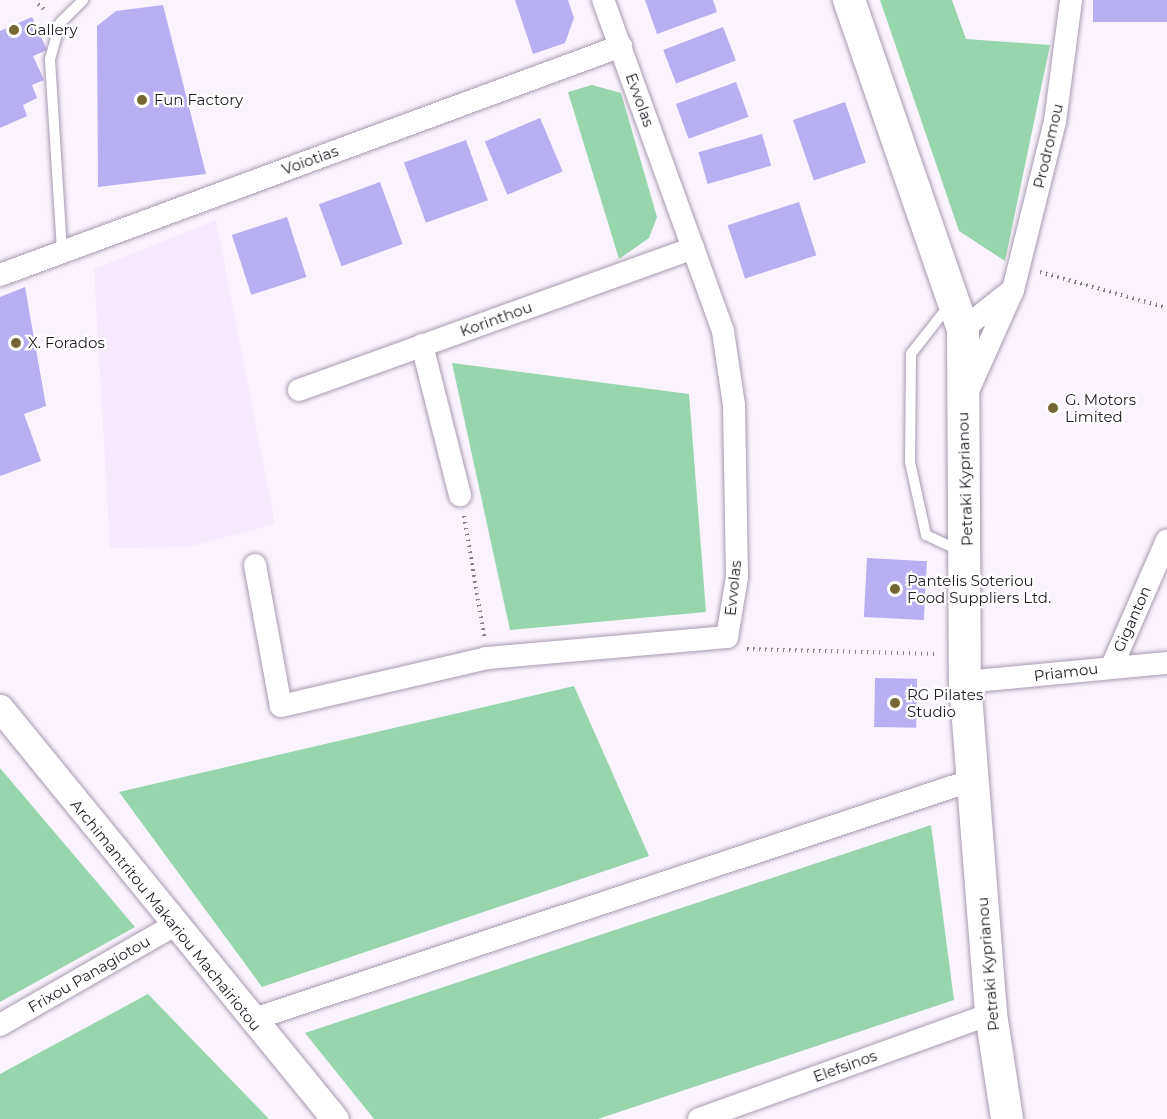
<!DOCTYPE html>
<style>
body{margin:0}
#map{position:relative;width:1167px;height:1119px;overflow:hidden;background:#faf3fd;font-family:Montserrat,sans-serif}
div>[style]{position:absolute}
.built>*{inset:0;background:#f5e9fb}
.green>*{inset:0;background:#97d6ac}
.building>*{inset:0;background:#b8aef2;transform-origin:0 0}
.path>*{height:4px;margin-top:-2px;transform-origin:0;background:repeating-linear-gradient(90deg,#857f88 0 1.5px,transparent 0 6px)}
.roads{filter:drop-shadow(0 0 2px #a799af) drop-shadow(0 0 2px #a799af)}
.service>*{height:10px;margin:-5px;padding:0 5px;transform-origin:5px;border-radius:5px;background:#fff}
.minor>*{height:22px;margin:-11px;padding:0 11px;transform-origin:11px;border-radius:11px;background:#fff}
.tertiary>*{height:27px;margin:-13.5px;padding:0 13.5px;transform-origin:13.5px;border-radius:13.5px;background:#fff}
.secondary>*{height:32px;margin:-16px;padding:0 16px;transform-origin:16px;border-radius:16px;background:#fff}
.dots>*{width:16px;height:16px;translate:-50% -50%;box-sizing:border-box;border:3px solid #fff;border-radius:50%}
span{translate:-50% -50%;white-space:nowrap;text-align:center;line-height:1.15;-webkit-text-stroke:4.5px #fff;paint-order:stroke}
.poi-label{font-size:15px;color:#221c25}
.left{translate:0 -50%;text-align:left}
.street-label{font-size:15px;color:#221c25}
</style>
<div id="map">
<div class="built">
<div style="clip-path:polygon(216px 220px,275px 524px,188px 547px,110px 548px,94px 269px)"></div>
</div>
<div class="green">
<div style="clip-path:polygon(880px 0,952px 0,966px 39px,1050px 45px,1005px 261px,959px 231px)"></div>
<div style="clip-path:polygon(592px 85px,621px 93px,657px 217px,649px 238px,619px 259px,568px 92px)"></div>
<div style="clip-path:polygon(452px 363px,689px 394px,706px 612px,510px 630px)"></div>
<div style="clip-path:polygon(574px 686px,649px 856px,262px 987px,119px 792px)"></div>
<div style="clip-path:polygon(0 768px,135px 927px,0 1002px)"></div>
<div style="clip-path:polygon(931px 825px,954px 1000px,598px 1119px,374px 1119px,305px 1033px)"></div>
<div style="clip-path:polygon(148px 994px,269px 1119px,0 1119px,0 1074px)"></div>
</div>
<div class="building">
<div style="clip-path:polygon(515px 0,568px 0,574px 18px,565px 43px,533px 54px)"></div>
<div style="clip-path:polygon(645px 0,713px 0,717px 12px,657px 34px)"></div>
<div style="left:1093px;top:0;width:74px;height:22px"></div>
<div style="clip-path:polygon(163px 5px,206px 174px,98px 187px,97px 26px,116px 11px)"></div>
<div style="clip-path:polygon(32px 17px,47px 50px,33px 56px,44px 80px,32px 85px,37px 98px,23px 105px,27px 116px,0 128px,0 31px)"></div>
<div style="left:723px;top:27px;width:36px;height:64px;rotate:69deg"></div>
<div style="left:736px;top:82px;width:37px;height:64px;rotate:70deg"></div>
<div style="left:845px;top:102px;width:64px;height:55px;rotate:71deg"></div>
<div style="left:540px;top:118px;width:58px;height:60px;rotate:67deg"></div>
<div style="left:762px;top:134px;width:33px;height:66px;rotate:74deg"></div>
<div style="left:466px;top:140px;width:64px;height:66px;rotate:70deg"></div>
<div style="left:380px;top:182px;width:66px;height:65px;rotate:70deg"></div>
<div style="left:799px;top:202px;width:56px;height:75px;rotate:72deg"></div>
<div style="left:287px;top:217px;width:63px;height:58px;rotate:72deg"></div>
<div style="clip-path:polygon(25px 287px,46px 406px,24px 414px,41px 461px,0 476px,0 297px)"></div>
<div style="left:867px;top:558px;width:60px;height:59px;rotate:3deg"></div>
<div style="left:875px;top:678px;width:42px;height:49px;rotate:1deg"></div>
</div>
<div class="path">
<div style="left:38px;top:4px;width:11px;rotate:41deg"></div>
<div style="left:1040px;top:272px;width:132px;rotate:15.8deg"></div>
<div style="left:464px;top:516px;width:122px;rotate:80.5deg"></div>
<div style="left:747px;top:649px;width:190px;rotate:1.5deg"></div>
</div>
<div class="roads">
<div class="service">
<div style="left:62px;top:251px;width:192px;rotate:-93.6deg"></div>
<div style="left:50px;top:59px;width:37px;rotate:-74deg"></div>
<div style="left:60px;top:23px;width:33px;rotate:-45deg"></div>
<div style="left:950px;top:304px;width:63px;rotate:128deg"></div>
<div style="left:911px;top:354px;width:108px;rotate:90.5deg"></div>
<div style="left:910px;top:462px;width:75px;rotate:77.6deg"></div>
<div style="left:926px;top:535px;width:38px;rotate:25deg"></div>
</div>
<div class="minor">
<div style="left:0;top:275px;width:662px;rotate:-20.24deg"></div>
<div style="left:963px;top:329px;width:61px;rotate:-38.4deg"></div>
<div style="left:422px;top:345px;width:155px;rotate:75.8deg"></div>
<div style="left:299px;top:390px;width:419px;rotate:-19.8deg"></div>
<div style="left:967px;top:393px;width:113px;rotate:-65.9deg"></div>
<div style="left:1013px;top:290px;width:173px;rotate:-76deg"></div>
<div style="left:1055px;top:122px;width:123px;rotate:-82.5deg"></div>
<div style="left:255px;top:565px;width:143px;rotate:79.6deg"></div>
<div style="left:281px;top:706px;width:212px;rotate:-13.1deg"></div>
<div style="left:487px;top:658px;width:241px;rotate:-5deg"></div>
<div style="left:727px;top:637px;width:61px;rotate:-80.5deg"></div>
<div style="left:737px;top:577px;width:172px;rotate:-91deg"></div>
<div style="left:734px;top:405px;width:75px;rotate:-98.5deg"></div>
<div style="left:723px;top:331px;width:352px;rotate:-109.9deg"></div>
<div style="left:1112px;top:666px;width:137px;rotate:-66.4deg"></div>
<div style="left:965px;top:682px;width:203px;rotate:-5.4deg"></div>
<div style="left:251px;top:1020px;width:761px;rotate:-18.39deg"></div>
<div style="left:0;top:1025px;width:205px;rotate:-29.8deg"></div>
<div style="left:699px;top:1119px;width:310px;rotate:-19.8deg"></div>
</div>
<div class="tertiary">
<div style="left:0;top:708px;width:530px;rotate:50.82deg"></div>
</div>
<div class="secondary">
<div style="left:849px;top:0;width:348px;rotate:70.9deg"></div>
<div style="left:963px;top:329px;width:353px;rotate:89.7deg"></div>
<div style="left:965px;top:682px;width:333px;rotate:85.5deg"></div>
<div style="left:991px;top:1014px;width:106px;rotate:81.3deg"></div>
</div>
</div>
<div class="dots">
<div style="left:14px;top:30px;background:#756633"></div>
<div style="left:142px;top:100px;background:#756633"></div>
<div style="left:16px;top:343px;background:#756633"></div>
<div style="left:1053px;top:408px;background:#756633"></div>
<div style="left:895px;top:589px;background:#756633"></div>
<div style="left:895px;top:703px;background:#756633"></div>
</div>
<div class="poi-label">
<span class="left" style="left:26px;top:30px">Gallery</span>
<span class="left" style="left:154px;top:100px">Fun Factory</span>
<span class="left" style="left:28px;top:343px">X. Forados</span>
<span class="left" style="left:1065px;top:408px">G. Motors<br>Limited</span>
<span class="left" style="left:907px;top:589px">Pantelis Soteriou<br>Food Suppliers Ltd.</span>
<span class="left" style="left:907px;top:703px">RG Pilates<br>Studio</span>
</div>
<div class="street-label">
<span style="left:640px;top:100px;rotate:70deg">EvvoIas</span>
<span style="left:1048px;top:146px;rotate:-77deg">Prodromou</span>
<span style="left:310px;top:160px;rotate:-20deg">Voiotias</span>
<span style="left:496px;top:319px;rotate:-20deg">Korinthou</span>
<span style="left:965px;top:479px;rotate:-92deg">Petraki Kyprianou</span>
<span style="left:733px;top:588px;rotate:-84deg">EvvoIas</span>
<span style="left:1132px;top:619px;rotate:-66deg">Giganton</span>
<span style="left:1066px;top:672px;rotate:-7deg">Priamou</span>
<span style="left:166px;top:915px;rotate:51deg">Archimantritou Makariou Machairiotou</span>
<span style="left:988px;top:964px;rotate:-95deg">Petraki Kyprianou</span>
<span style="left:89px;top:974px;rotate:-30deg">Frixou Panagiotou</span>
<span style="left:845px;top:1066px;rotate:-20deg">Elefsinos</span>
</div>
</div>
